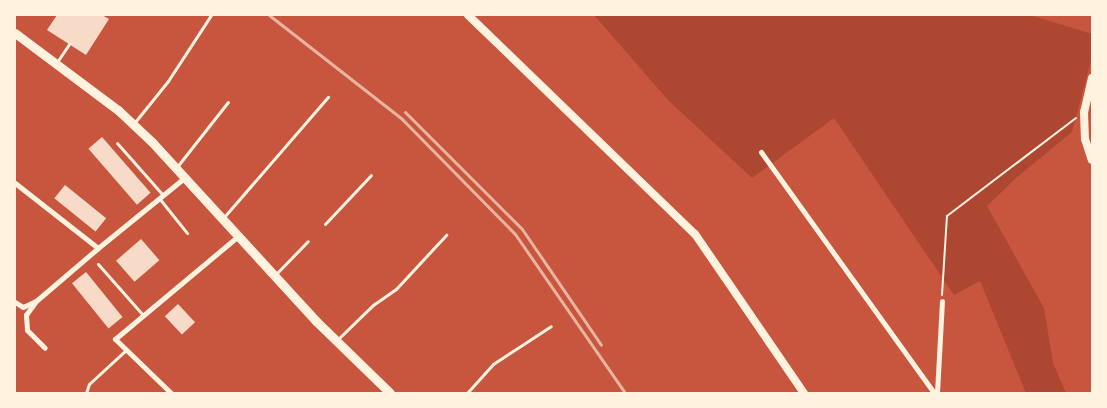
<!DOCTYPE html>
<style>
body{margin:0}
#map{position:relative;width:1107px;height:408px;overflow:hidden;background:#c8553d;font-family:Overpass,sans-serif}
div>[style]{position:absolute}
.green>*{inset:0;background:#ae4732}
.building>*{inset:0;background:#f7dbc8;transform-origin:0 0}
.path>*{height:2px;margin:-1px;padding:0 1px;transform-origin:1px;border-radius:1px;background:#fff3e0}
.service>*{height:3px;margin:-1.5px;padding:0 1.5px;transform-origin:1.5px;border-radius:1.5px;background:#fff3e0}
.minor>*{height:5px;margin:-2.5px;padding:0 2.5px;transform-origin:2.5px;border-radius:2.5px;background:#fff3e0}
.tertiary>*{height:8px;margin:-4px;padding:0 4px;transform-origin:4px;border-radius:4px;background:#fff3e0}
.secondary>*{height:9px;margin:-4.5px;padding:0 4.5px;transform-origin:4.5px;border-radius:4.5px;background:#fff3e0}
.rail>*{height:3px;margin:-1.5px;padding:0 1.5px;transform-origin:1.5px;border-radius:1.5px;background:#e9b49f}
span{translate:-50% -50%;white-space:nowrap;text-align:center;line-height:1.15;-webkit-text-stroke:4px #fff3e0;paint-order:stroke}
.frame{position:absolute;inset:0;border:16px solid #fff3e0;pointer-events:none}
</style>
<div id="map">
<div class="green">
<div style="clip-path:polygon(594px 15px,1030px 15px,1092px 34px,1092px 57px,1072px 132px,1016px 178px,987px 206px,1044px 308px,1053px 363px,1066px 393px,1026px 393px,980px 281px,954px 295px,834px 118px,752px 178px,668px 100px)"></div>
</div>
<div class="building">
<div style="clip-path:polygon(57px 15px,102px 15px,109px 19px,86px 55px,47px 30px)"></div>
<div style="left:102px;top:137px;width:74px;height:18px;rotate:49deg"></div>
<div style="left:65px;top:185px;width:53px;height:17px;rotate:39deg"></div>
<div style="left:141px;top:239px;width:28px;height:33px;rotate:49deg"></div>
<div style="left:86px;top:272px;width:58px;height:18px;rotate:51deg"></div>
<div style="left:178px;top:304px;width:25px;height:18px;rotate:47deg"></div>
</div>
<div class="path">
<div style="left:942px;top:295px;width:79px;rotate:-86.4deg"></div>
<div style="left:947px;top:216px;width:162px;rotate:-37.2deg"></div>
</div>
<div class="service">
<div style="left:57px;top:62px;width:22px;rotate:-56deg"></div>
<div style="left:135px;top:122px;width:53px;rotate:-51.2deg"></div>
<div style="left:168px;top:81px;width:79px;rotate:-56.9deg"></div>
<div style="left:117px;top:143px;width:69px;rotate:48.5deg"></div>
<div style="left:176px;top:168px;width:84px;rotate:-51.8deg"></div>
<div style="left:159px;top:198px;width:45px;rotate:51.3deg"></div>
<div style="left:224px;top:217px;width:159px;rotate:-49.1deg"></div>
<div style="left:325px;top:224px;width:67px;rotate:-46.8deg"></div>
<div style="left:98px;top:264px;width:68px;rotate:48.6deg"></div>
<div style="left:275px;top:275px;width:47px;rotate:-45.9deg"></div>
<div style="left:337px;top:340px;width:50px;rotate:-44.2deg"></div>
<div style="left:373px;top:305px;width:28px;rotate:-35deg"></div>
<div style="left:396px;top:289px;width:74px;rotate:-47.2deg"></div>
<div style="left:86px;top:393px;width:9px;rotate:-72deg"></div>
<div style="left:89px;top:384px;width:50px;rotate:-42.6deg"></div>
<div style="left:467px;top:393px;width:39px;rotate:-48deg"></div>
<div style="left:493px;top:364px;width:69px;rotate:-33.2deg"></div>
</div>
<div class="minor">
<div style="left:761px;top:152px;width:297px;rotate:54.3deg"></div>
<div style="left:15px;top:183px;width:105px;rotate:38.1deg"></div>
<div style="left:98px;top:248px;width:111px;rotate:-39.1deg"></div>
<div style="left:36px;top:301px;width:17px;rotate:126deg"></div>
<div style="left:26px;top:315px;width:15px;rotate:86deg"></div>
<div style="left:27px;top:330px;width:25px;rotate:45deg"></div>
<div style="left:15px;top:302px;width:9px;rotate:32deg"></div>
<div style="left:23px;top:307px;width:14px;rotate:-25deg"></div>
<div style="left:36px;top:301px;width:82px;rotate:-40.5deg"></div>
<div style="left:171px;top:393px;width:78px;rotate:-136deg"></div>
<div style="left:115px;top:339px;width:159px;rotate:-39.9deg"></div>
<div style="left:937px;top:393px;width:92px;rotate:-86.9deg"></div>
</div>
<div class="tertiary">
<div style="left:468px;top:15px;width:315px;rotate:44deg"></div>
<div style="left:695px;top:234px;width:193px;rotate:55.6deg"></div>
<div style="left:1092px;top:78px;width:35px;rotate:103deg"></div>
<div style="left:1084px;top:112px;width:27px;rotate:88deg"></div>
<div style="left:1085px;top:139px;width:22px;rotate:72deg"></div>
</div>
<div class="secondary">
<div style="left:15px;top:33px;width:129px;rotate:36.8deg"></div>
<div style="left:118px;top:110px;width:47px;rotate:43.3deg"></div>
<div style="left:152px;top:142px;width:243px;rotate:47.5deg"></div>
<div style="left:316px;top:321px;width:103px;rotate:44.2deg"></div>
</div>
<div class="rail">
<div style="left:269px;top:15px;width:169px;rotate:38deg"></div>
<div style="left:402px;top:119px;width:161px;rotate:45.5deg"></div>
<div style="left:515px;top:234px;width:193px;rotate:55.3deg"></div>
<div style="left:405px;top:112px;width:165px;rotate:45deg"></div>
<div style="left:522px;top:229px;width:140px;rotate:55.7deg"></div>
</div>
<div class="frame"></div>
</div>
